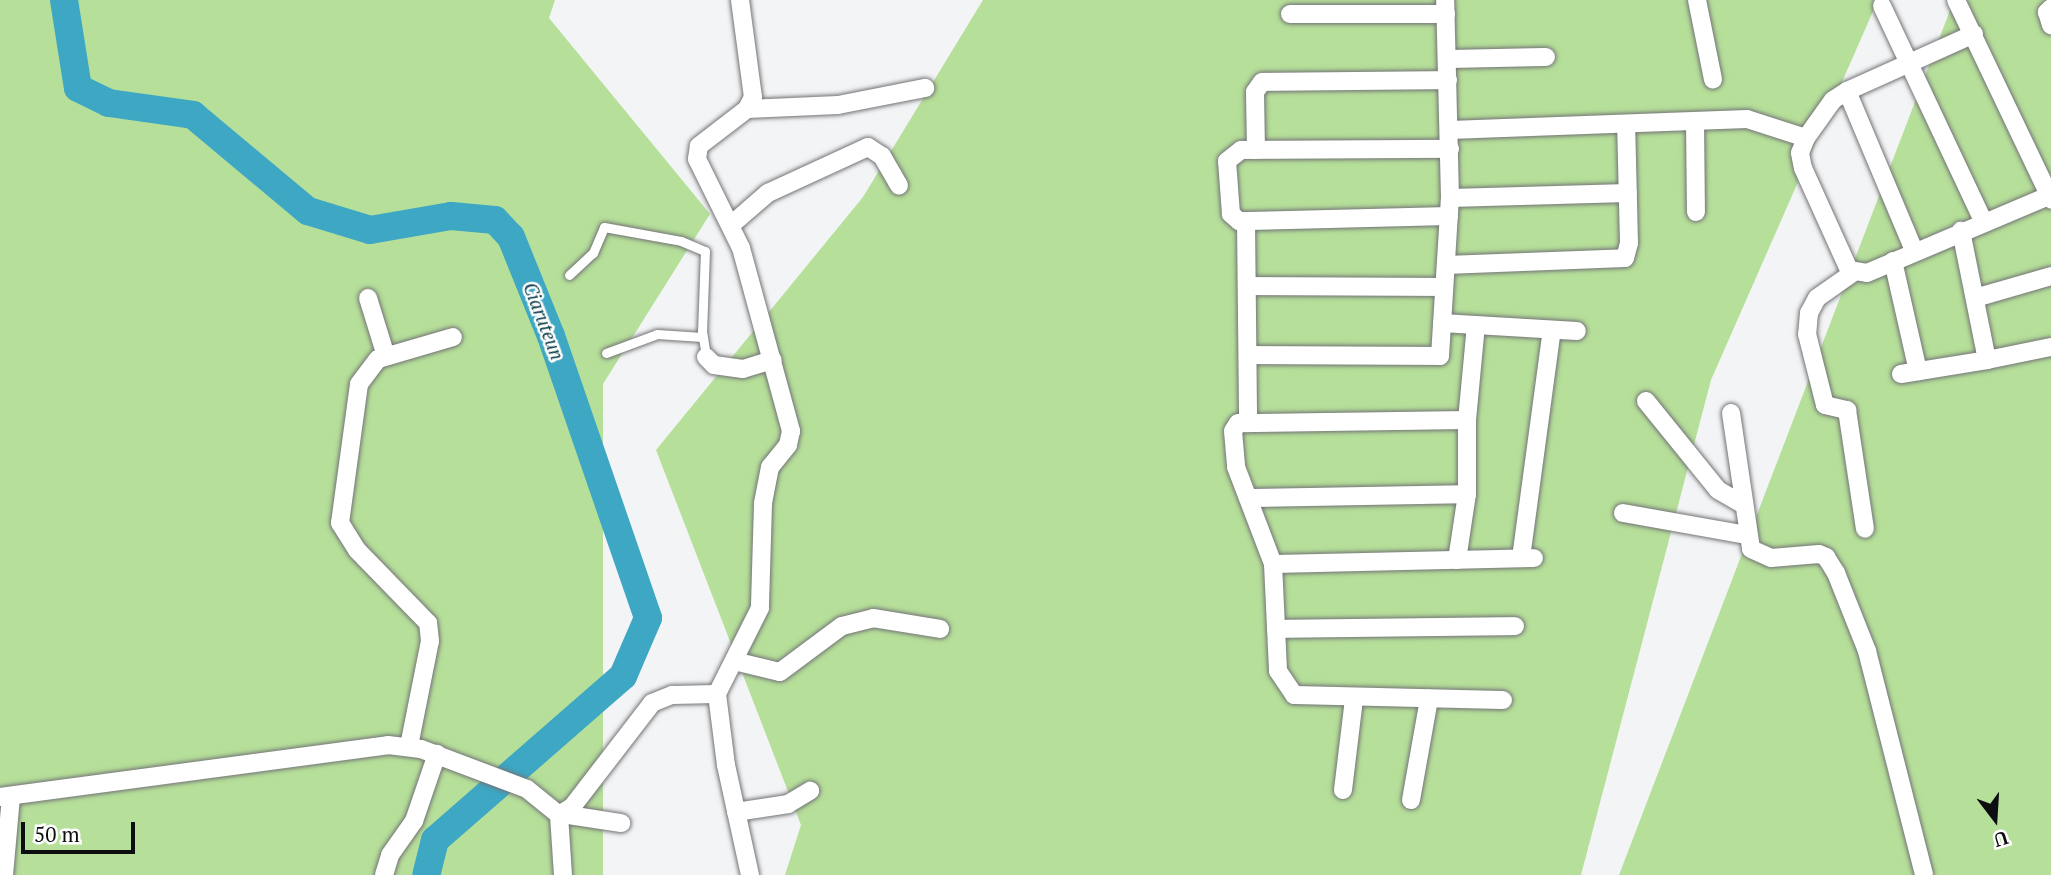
<!DOCTYPE html>
<style>
body{margin:0}
#map{position:relative;width:2051px;height:875px;overflow:hidden;background:#f3f4f6;font-family:"PT Serif",serif}
div>[style]{position:absolute}
.green>*{inset:0;background:#b6df9a}
.river>*{height:28px;margin:-14px;padding:0 14px;transform-origin:14px;border-radius:14px;background:#3da7c4}
.roads{filter:drop-shadow(0 0 2px #737476) drop-shadow(0 0 2px #737476)}
.service>*{height:9px;margin:-4.5px;padding:0 4.5px;transform-origin:4.5px;border-radius:4.5px;background:#fff}
.minor>*{height:18px;margin:-9px;padding:0 9px;transform-origin:9px;border-radius:9px;background:#fff}
span{translate:-50% -50%;white-space:nowrap;text-align:center;line-height:1.15;-webkit-text-stroke:5px #fff;paint-order:stroke}
.water-label{font-size:19px;color:#043743;font-style:italic}
.north{position:absolute;left:1960px;top:784px;width:70px;height:70px;-webkit-text-stroke:5px #fff;paint-order:stroke;rotate:163deg;font-size:19px;font-weight:700;line-height:28px;text-align:center;color:#0d0e0f}
.north::after{content:'';display:block;margin:auto;width:24px;height:32px;background:#0d0e0f;clip-path:polygon(50% 0,100% 100%,50% 72%,0 100%)}
.scale{position:absolute;left:21px;top:822px;width:114px;height:32px;box-sizing:border-box;border:4px solid #0d0e0f;border-top:0;padding-left:9px;font-size:21px;line-height:24px;white-space:nowrap;color:#0d0e0f;-webkit-text-stroke:5px #fff;paint-order:stroke}
</style>
<div id="map">
<div class="green">
<div style="clip-path:polygon(0 0,555px 0,549px 18px,710px 214px,603px 384px,603px 875px,0 875px)"></div>
<div style="clip-path:polygon(983px 0,1878px 0,1711px 380px,1581px 875px,785px 875px,801px 825px,656px 450px,863px 197px)"></div>
<div style="clip-path:polygon(1954px 0,2051px 0,2051px 875px,1619px 875px)"></div>
</div>
<div class="river">
<div style="left:64px;top:0;width:89px;rotate:81deg"></div>
<div style="left:78px;top:88px;width:34px;rotate:26deg"></div>
<div style="left:109px;top:103px;width:85px;rotate:8.1deg"></div>
<div style="left:193px;top:115px;width:150px;rotate:39.9deg"></div>
<div style="left:308px;top:211px;width:65px;rotate:17deg"></div>
<div style="left:370px;top:230px;width:82px;rotate:-9.8deg"></div>
<div style="left:451px;top:216px;width:44px;rotate:5.2deg"></div>
<div style="left:495px;top:220px;width:23px;rotate:47deg"></div>
<div style="left:511px;top:237px;width:107px;rotate:68deg"></div>
<div style="left:551px;top:336px;width:298px;rotate:71deg"></div>
<div style="left:648px;top:618px;width:63px;rotate:113.3deg"></div>
<div style="left:623px;top:676px;width:249px;rotate:138.9deg"></div>
<div style="left:435px;top:840px;width:36px;rotate:104deg"></div>
</div>
<div class="roads">
<div class="service">
<div style="left:569px;top:275px;width:33px;rotate:-43deg"></div>
<div style="left:593px;top:253px;width:28px;rotate:-67deg"></div>
<div style="left:604px;top:227px;width:78px;rotate:10.3deg"></div>
<div style="left:681px;top:241px;width:26px;rotate:23deg"></div>
<div style="left:705px;top:251px;width:80px;rotate:92.1deg"></div>
<div style="left:702px;top:331px;width:26px;rotate:81deg"></div>
<div style="left:606px;top:353px;width:54px;rotate:-20.4deg"></div>
<div style="left:657px;top:334px;width:45px;rotate:3.8deg"></div>
</div>
<div class="minor">
<div style="left:740px;top:0;width:98px;rotate:82.4deg"></div>
<div style="left:753px;top:97px;width:13px;rotate:117deg"></div>
<div style="left:747px;top:109px;width:61px;rotate:142.4deg"></div>
<div style="left:699px;top:146px;width:13px;rotate:99deg"></div>
<div style="left:697px;top:159px;width:99px;rotate:63.7deg"></div>
<div style="left:741px;top:248px;width:190px;rotate:74.7deg"></div>
<div style="left:791px;top:431px;width:14px;rotate:102deg"></div>
<div style="left:788px;top:445px;width:28px;rotate:129deg"></div>
<div style="left:770px;top:467px;width:38px;rotate:101deg"></div>
<div style="left:763px;top:504px;width:104px;rotate:91.7deg"></div>
<div style="left:760px;top:608px;width:96px;rotate:116.6deg"></div>
<div style="left:717px;top:694px;width:72px;rotate:82.8deg"></div>
<div style="left:726px;top:765px;width:113px;rotate:77.7deg"></div>
<div style="left:1697px;top:0;width:81px;rotate:78.6deg"></div>
<div style="left:1956px;top:0;width:221px;rotate:64.5deg"></div>
<div style="left:1882px;top:6px;width:238px;rotate:64.8deg"></div>
<div style="left:2051px;top:8px;width:6px;rotate:135deg"></div>
<div style="left:2047px;top:12px;width:14px;rotate:73deg"></div>
<div style="left:1290px;top:14px;width:156px"></div>
<div style="left:1974px;top:34px;width:139px;rotate:155.8deg"></div>
<div style="left:1847px;top:91px;width:17px;rotate:147deg"></div>
<div style="left:1833px;top:100px;width:47px;rotate:125.4deg"></div>
<div style="left:1806px;top:138px;width:16px;rotate:112deg"></div>
<div style="left:1800px;top:153px;width:15px;rotate:79deg"></div>
<div style="left:1803px;top:168px;width:112px;rotate:65.7deg"></div>
<div style="left:1849px;top:270px;width:18px;rotate:9deg"></div>
<div style="left:1867px;top:273px;width:200px;rotate:-23deg"></div>
<div style="left:1447px;top:59px;width:99px;rotate:-1.2deg"></div>
<div style="left:1847px;top:91px;width:173px;rotate:67.2deg"></div>
<div style="left:747px;top:109px;width:91px;rotate:-2.5deg"></div>
<div style="left:838px;top:105px;width:89px;rotate:-11.1deg"></div>
<div style="left:1695px;top:121px;width:91px;rotate:89.4deg"></div>
<div style="left:1450px;top:130px;width:297px;rotate:-2.1deg"></div>
<div style="left:1747px;top:119px;width:62px;rotate:17.9deg"></div>
<div style="left:1256px;top:150px;width:58px;rotate:-91deg"></div>
<div style="left:1255px;top:92px;width:12px;rotate:-55deg"></div>
<div style="left:1262px;top:82px;width:186px;rotate:-0.6deg"></div>
<div style="left:1450px;top:198px;width:178px;rotate:-1.6deg"></div>
<div style="left:1449px;top:216px;width:210px;rotate:178.6deg"></div>
<div style="left:1239px;top:221px;width:11px;rotate:-139deg"></div>
<div style="left:1231px;top:214px;width:53px;rotate:-94.3deg"></div>
<div style="left:1227px;top:161px;width:18px;rotate:-38deg"></div>
<div style="left:1241px;top:150px;width:209px;rotate:-0.3deg"></div>
<div style="left:1246px;top:221px;width:202px;rotate:89.4deg"></div>
<div style="left:731px;top:225px;width:49px;rotate:-40.9deg"></div>
<div style="left:768px;top:193px;width:110px;rotate:-24.7deg"></div>
<div style="left:868px;top:147px;width:17px;rotate:33deg"></div>
<div style="left:882px;top:156px;width:34px;rotate:60deg"></div>
<div style="left:1893px;top:261px;width:113px;rotate:77.2deg"></div>
<div style="left:1446px;top:265px;width:179px;rotate:-2.2deg"></div>
<div style="left:1625px;top:258px;width:16px;rotate:-75deg"></div>
<div style="left:1629px;top:243px;width:119px;rotate:-91.4deg"></div>
<div style="left:1854px;top:272px;width:45px;rotate:144.9deg"></div>
<div style="left:1817px;top:298px;width:17px;rotate:118deg"></div>
<div style="left:1809px;top:313px;width:21px;rotate:95deg"></div>
<div style="left:1807px;top:334px;width:73px;rotate:75.8deg"></div>
<div style="left:1825px;top:405px;width:23px;rotate:13deg"></div>
<div style="left:1847px;top:410px;width:120px;rotate:81.4deg"></div>
<div style="left:1249px;top:286px;width:195px;rotate:0.3deg"></div>
<div style="left:368px;top:298px;width:61px;rotate:72.8deg"></div>
<div style="left:1975px;top:298px;width:79px;rotate:-16.1deg"></div>
<div style="left:1442px;top:323px;width:135px;rotate:3.4deg"></div>
<div style="left:1248px;top:355px;width:192px;rotate:0.3deg"></div>
<div style="left:1440px;top:356px;width:158px;rotate:-86.4deg"></div>
<div style="left:1450px;top:198px;width:198px;rotate:-91.4deg"></div>
<div style="left:706px;top:357px;width:11px;rotate:45deg"></div>
<div style="left:714px;top:365px;width:29px;rotate:8deg"></div>
<div style="left:743px;top:369px;width:31px;rotate:-17deg"></div>
<div style="left:1987px;top:360px;width:65px;rotate:-11.5deg"></div>
<div style="left:1901px;top:374px;width:87px;rotate:-9.2deg"></div>
<div style="left:1987px;top:360px;width:132px;rotate:-101.4deg"></div>
<div style="left:1646px;top:401px;width:114px;rotate:51deg"></div>
<div style="left:1718px;top:490px;width:28px;rotate:30deg"></div>
<div style="left:1731px;top:413px;width:137px;rotate:81.6deg"></div>
<div style="left:1751px;top:549px;width:22px;rotate:24deg"></div>
<div style="left:1771px;top:558px;width:48px;rotate:-4.8deg"></div>
<div style="left:1819px;top:554px;width:8px;rotate:23deg"></div>
<div style="left:1826px;top:557px;width:19px;rotate:58deg"></div>
<div style="left:1836px;top:573px;width:84px;rotate:68.3deg"></div>
<div style="left:1867px;top:651px;width:231px;rotate:75.7deg"></div>
<div style="left:1467px;top:420px;width:229px;rotate:179.2deg"></div>
<div style="left:1238px;top:423px;width:9px;rotate:122deg"></div>
<div style="left:1233px;top:431px;width:36px;rotate:85deg"></div>
<div style="left:1236px;top:467px;width:104px;rotate:69.1deg"></div>
<div style="left:1273px;top:564px;width:107px;rotate:87.3deg"></div>
<div style="left:1278px;top:671px;width:29px;rotate:56deg"></div>
<div style="left:1294px;top:695px;width:209px;rotate:1.4deg"></div>
<div style="left:1248px;top:498px;width:219px;rotate:-1deg"></div>
<div style="left:1623px;top:513px;width:125px;rotate:10.1deg"></div>
<div style="left:1521px;top:558px;width:230px;rotate:-82.3deg"></div>
<div style="left:1457px;top:560px;width:67px;rotate:-81.4deg"></div>
<div style="left:1467px;top:494px;width:74px;rotate:-90deg"></div>
<div style="left:1467px;top:420px;width:95px;rotate:-84.6deg"></div>
<div style="left:1273px;top:564px;width:261px;rotate:-1.3deg"></div>
<div style="left:1276px;top:629px;width:239px;rotate:-0.7deg"></div>
<div style="left:734px;top:661px;width:47px;rotate:13.4deg"></div>
<div style="left:780px;top:672px;width:77px;rotate:-36.6deg"></div>
<div style="left:842px;top:626px;width:32px;rotate:-14deg"></div>
<div style="left:873px;top:618px;width:68px;rotate:9.3deg"></div>
<div style="left:409px;top:746px;width:107px;rotate:-78.7deg"></div>
<div style="left:430px;top:641px;width:18px;rotate:-96deg"></div>
<div style="left:428px;top:623px;width:102px;rotate:-134.2deg"></div>
<div style="left:357px;top:550px;width:32px;rotate:-122deg"></div>
<div style="left:340px;top:523px;width:140px;rotate:-82.2deg"></div>
<div style="left:359px;top:384px;width:31px;rotate:-53deg"></div>
<div style="left:378px;top:359px;width:78px;rotate:-16.3deg"></div>
<div style="left:1343px;top:790px;width:92px;rotate:-83.1deg"></div>
<div style="left:0;top:797px;width:391px;rotate:-7.6deg"></div>
<div style="left:388px;top:745px;width:33px;rotate:7deg"></div>
<div style="left:421px;top:749px;width:113px;rotate:20.7deg"></div>
<div style="left:527px;top:789px;width:41px;rotate:39.1deg"></div>
<div style="left:559px;top:815px;width:15px;rotate:-32deg"></div>
<div style="left:572px;top:807px;width:131px;rotate:-52.4deg"></div>
<div style="left:652px;top:703px;width:22px;rotate:-22deg"></div>
<div style="left:672px;top:695px;width:45px;rotate:-1.3deg"></div>
<div style="left:1411px;top:800px;width:103px;rotate:-79.9deg"></div>
<div style="left:736px;top:812px;width:53px;rotate:-8.7deg"></div>
<div style="left:788px;top:804px;width:26px;rotate:-31deg"></div>
<div style="left:562px;top:814px;width:60px;rotate:8.7deg"></div>
<div style="left:559px;top:815px;width:60px;rotate:86.2deg"></div>
<div style="left:4px;top:875px;width:78px;rotate:-84.9deg"></div>
<div style="left:384px;top:875px;width:21px;rotate:-73deg"></div>
<div style="left:390px;top:855px;width:42px;rotate:-54.8deg"></div>
<div style="left:414px;top:821px;width:71px;rotate:-71.1deg"></div>
</div>
</div>
<div class="water-label">
<span style="left:544px;top:321px;rotate:69deg">Ciaruteun</span>
</div>
<div class="north">U</div>
<div class="scale">50 m</div>
</div>
